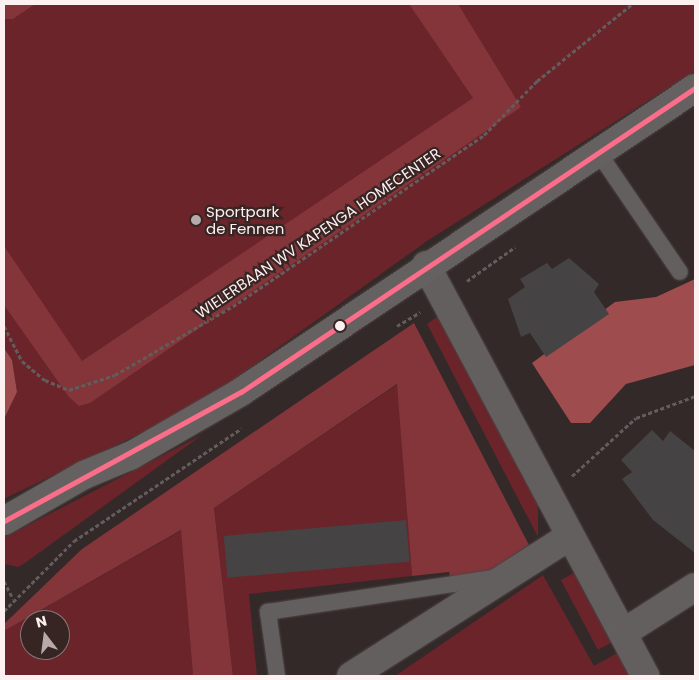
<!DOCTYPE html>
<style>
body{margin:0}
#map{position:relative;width:699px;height:680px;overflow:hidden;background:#332928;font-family:Poppins,sans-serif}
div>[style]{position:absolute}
.green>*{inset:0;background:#6a242a;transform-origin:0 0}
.forest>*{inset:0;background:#83353a}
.water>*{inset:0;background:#9e4c4e}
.building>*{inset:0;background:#454344;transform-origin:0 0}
.path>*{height:3px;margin-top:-1.5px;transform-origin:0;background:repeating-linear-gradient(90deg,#625c5c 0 4px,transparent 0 6.5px)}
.roads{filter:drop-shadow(0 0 1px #4e4645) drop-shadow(0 0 1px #4e4645)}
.lane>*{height:16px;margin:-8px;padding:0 8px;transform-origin:8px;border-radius:8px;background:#645f5f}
.street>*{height:28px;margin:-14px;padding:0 14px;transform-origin:14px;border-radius:14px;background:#645f5f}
.secondary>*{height:28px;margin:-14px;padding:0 14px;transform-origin:14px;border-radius:14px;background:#666161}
.bus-1>*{height:5px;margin:-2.5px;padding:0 2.5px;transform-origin:2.5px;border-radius:2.5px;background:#fb6d88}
.dots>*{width:14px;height:14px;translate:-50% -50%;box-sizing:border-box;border:2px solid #372524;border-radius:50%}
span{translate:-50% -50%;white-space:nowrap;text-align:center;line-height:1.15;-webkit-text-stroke:4.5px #372524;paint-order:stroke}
.poi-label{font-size:15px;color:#fdf0f0}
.left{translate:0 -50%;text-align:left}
.street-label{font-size:15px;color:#fdf0f0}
.frame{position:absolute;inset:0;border:5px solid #fdf0f0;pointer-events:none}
.north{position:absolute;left:20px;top:610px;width:50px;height:50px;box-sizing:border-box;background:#372524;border:1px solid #867676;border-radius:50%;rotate:345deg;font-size:14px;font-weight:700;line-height:20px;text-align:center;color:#fdf0f0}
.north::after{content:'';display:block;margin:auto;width:18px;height:22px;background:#b6aaaa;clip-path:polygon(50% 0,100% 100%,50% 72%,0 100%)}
</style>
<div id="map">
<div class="green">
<div style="clip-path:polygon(4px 4px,695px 4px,695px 71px,427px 241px,197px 406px,4px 499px,4px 419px,17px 392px,12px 360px,4px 348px)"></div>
<div style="clip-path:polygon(441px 314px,538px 505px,538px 537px,427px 324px)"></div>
<div style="clip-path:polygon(398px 384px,412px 576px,249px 594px,257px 676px,233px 676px,214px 508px)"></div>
<div style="clip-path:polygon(202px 435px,25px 563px,18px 567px,4px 564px,5px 537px)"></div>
<div style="clip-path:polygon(evenodd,182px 530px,193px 676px,4px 676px,4px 631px,182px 530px,30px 620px,60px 620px,60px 650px,30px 650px,30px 620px)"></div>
<div style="left:574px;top:573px;width:79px;height:15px;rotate:62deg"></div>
<div style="clip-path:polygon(543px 575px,594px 666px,617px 653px,629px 676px,395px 676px)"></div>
</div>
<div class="forest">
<div style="clip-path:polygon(4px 4px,35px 4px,13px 19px,4px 19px)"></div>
<div style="clip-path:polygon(409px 4px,458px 4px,521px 107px,90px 403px,79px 406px,69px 397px,4px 305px,4px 246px,82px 361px,473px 98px)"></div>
<div style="clip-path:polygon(414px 323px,529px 545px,491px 570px,467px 578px,451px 580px,449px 572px,412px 576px,397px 384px,214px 508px,233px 676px,193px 676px,181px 530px,4px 631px,4px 624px,82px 549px)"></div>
</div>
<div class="water">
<div style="clip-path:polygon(695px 279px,695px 365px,626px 384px,590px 423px,571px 423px,532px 363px,615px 302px,656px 297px)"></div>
<div style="clip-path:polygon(4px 348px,12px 360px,17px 392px,4px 419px)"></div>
</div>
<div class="building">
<div style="clip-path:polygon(569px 258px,599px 284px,594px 292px,609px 314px,546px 357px,530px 333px,521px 337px,508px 299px,525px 287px,520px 279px,547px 263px,552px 269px)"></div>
<div style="clip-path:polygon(652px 430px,663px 441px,670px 431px,695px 451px,695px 553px,653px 520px,622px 479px,632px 472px,621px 460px)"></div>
<div style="left:406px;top:520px;width:42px;height:183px;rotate:85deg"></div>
</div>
<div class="path">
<div style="left:467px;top:281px;width:59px;rotate:-35.3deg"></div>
<div style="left:4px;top:326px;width:39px;rotate:63deg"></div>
<div style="left:22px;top:361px;width:30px;rotate:40deg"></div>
<div style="left:45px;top:380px;width:26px;rotate:23deg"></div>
<div style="left:69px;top:390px;width:48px;rotate:-18.1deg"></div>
<div style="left:115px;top:375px;width:143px;rotate:-30.3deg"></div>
<div style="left:238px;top:303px;width:298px;rotate:-34.3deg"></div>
<div style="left:484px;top:135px;width:76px;rotate:-45.5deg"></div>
<div style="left:537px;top:81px;width:122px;rotate:-39deg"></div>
<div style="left:397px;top:326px;width:27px;rotate:-31deg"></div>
<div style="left:572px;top:476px;width:86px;rotate:-42.2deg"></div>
<div style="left:636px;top:418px;width:63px;rotate:-20.4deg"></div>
<div style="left:4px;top:581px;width:20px;rotate:63deg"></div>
<div style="left:4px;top:611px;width:99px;rotate:-45deg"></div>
<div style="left:74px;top:541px;width:202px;rotate:-33.9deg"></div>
</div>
<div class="roads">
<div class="lane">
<div style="left:598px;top:152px;width:145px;rotate:55.7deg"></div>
<div style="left:277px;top:676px;width:65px;rotate:-98deg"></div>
<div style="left:268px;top:612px;width:229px;rotate:-8.6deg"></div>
</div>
<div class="street">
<div style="left:426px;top:265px;width:466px;rotate:61.9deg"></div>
<div style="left:623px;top:633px;width:85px;rotate:-32.6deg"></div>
<div style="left:351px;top:676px;width:260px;rotate:-32.6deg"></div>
</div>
<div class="secondary">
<div style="left:4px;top:521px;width:92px;rotate:-29.9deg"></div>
<div style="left:84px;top:475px;width:52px;rotate:-22.6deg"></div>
<div style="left:132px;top:455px;width:126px;rotate:-30deg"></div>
<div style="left:241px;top:392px;width:546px;rotate:-33.81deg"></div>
</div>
</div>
<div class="bus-1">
<div style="left:4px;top:521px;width:270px;rotate:-28.6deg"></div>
<div style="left:241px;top:392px;width:546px;rotate:-33.81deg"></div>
</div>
<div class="dots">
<div style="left:196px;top:220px;background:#b6aaaa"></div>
<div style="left:340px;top:326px;background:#fdf0f0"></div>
</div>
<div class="poi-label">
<span class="left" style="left:206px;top:220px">Sportpark<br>de Fennen</span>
</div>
<div class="street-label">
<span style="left:318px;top:233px;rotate:-34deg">WIELERBAAN WV KAPENGA HOMECENTER</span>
</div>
<div class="frame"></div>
<div class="north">N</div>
</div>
